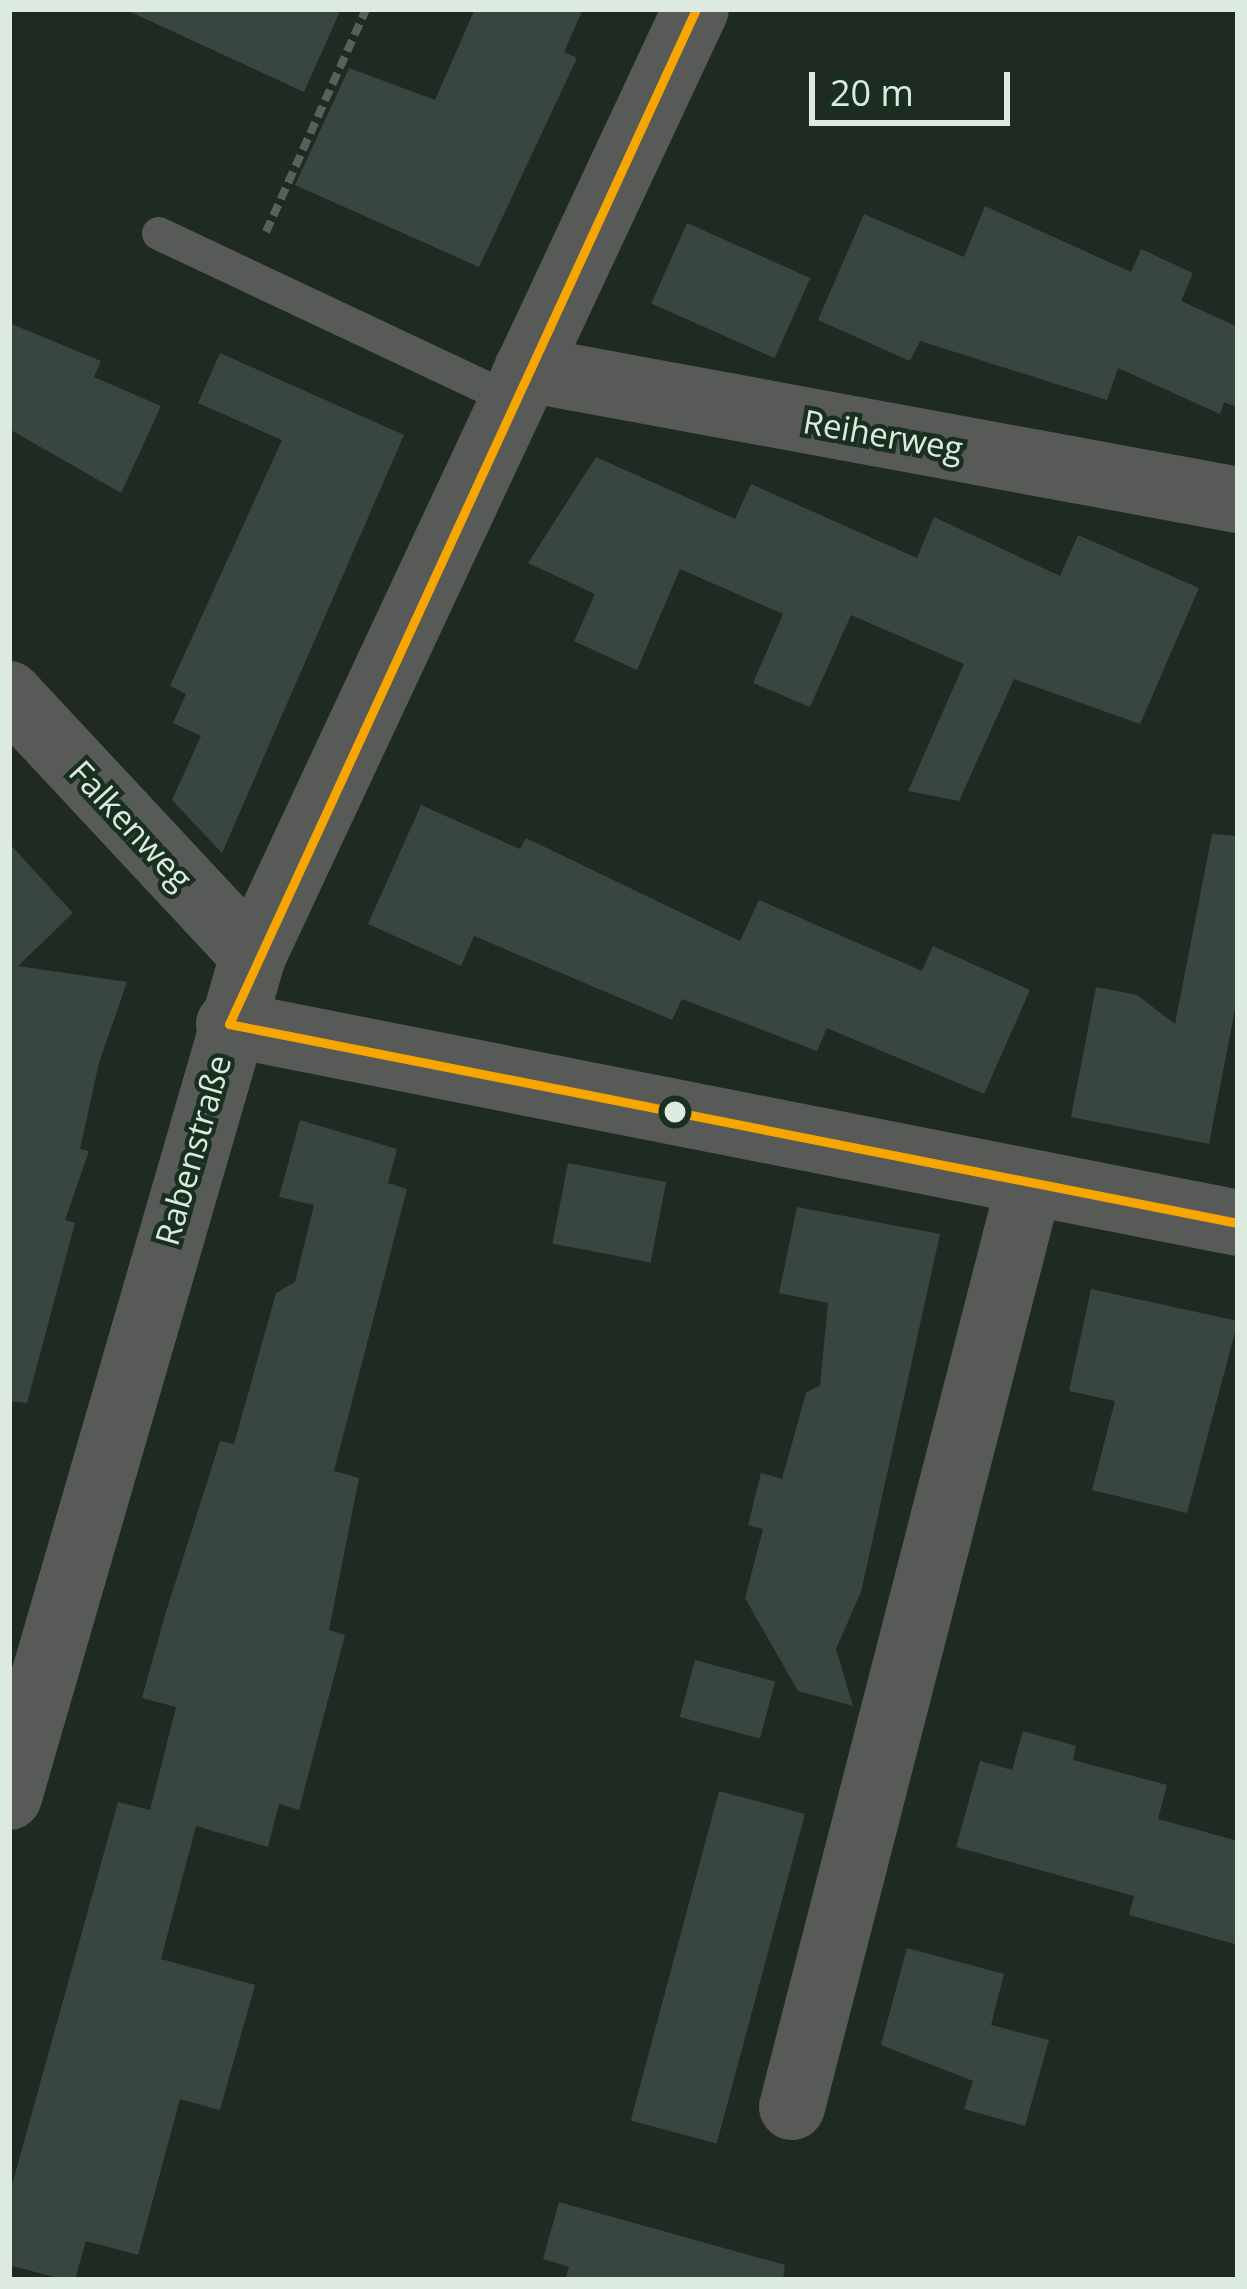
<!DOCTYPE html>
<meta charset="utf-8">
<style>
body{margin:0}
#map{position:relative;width:1247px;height:2289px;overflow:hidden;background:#1e2a22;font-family:"Open Sans",sans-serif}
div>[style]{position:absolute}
.building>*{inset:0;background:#394540;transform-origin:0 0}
.path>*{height:8px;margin-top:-4px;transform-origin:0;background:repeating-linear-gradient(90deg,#5a5f5a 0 12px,transparent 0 18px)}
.lane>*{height:33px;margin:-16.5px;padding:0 16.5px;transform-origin:16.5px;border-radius:16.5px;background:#575a56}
.street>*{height:66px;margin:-33px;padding:0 33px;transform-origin:33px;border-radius:33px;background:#575a56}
.bus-1>*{height:9px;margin:-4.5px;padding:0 4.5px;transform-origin:4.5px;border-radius:4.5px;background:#f7a600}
.dots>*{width:33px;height:33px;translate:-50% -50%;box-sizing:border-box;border:6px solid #192f20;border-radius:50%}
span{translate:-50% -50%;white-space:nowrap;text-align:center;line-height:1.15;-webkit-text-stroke:9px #192f20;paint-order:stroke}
.street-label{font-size:33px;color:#ddeae0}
.frame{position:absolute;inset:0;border:12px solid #ddeae0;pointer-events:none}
.scale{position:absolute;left:809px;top:72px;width:201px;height:54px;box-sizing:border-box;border:6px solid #ddeae0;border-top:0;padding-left:15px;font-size:36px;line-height:42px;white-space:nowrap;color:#ddeae0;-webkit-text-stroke:9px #192f20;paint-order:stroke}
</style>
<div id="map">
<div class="building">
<div style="clip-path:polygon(124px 9px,341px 9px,304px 92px)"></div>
<div style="clip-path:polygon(475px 9px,583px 9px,564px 52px,577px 58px,479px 267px,295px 185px,349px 68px,435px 100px)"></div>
<div style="clip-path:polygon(985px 206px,1131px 272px,1141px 249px,1193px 273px,1181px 301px,1238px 327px,1238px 408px,1224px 402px,1220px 414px,1118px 368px,1107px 400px,920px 341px,910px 361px,818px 320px,864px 214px,964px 257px)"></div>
<div style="left:687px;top:223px;width:135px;height:88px;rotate:24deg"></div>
<div style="clip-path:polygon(9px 323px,101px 361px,94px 377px,161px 406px,121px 493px,9px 429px)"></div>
<div style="clip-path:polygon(220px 353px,404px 435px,222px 853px,172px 800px,201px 736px,173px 723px,186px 694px,170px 686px,282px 440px,198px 403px)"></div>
<div style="clip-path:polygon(596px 457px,735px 519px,751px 484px,917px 558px,934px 517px,1060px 576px,1078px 535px,1199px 588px,1140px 724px,1014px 679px,959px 801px,908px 791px,964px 664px,851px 615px,810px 707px,753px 683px,783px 614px,680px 569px,637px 670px,574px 641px,595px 594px,528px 563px)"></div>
<div style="clip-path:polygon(421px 805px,520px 849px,526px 838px,740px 941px,759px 900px,922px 971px,933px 946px,1030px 990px,984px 1094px,827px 1028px,817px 1051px,682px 999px,672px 1020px,474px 936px,461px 966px,368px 924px)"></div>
<div style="clip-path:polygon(1212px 834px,1238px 836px,1238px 994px,1209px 1144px,1071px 1117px,1096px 987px,1137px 995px,1175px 1024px)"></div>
<div style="clip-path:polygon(9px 843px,73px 913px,18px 966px,127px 982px,99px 1063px,80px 1149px,89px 1151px,65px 1220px,75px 1223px,27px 1403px,9px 1401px)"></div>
<div style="clip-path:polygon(300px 1120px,397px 1149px,388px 1183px,407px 1189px,334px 1471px,359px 1478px,329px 1630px,345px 1635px,299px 1810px,279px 1804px,268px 1847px,196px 1826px,161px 1959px,255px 1985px,220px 2110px,180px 2099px,138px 2255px,86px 2241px,75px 2280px,65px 2280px,9px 2265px,9px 2196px,118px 1802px,150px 1810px,176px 1707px,142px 1698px,165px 1615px,220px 1441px,234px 1444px,276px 1293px,295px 1282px,314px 1205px,279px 1197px)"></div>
<div style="left:568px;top:1163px;width:100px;height:82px;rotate:11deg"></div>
<div style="clip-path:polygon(797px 1207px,940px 1234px,861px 1592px,836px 1649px,853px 1706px,798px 1691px,745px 1598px,763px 1529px,748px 1525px,761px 1473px,782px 1479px,806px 1393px,820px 1385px,828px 1303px,779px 1293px)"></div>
<div style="clip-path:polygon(1091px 1289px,1238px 1321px,1187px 1513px,1092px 1490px,1115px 1401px,1069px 1391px)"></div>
<div style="left:695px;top:1660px;width:83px;height:59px;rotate:15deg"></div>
<div style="clip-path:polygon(1023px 1731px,1076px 1746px,1073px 1760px,1167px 1785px,1158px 1819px,1238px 1841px,1238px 1945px,1129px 1915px,1134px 1896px,956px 1847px,980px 1761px,1012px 1770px)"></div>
<div style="left:719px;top:1791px;width:89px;height:341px;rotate:15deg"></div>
<div style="clip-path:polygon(907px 1948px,1004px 1974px,991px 2025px,1049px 2040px,1025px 2126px,964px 2109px,973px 2081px,881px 2045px)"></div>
<div style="clip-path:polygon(559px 2202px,785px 2265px,783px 2280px,565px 2280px,569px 2267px,543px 2259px)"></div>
</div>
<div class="path">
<div style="left:266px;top:232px;width:244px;rotate:-65.8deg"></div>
</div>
<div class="lane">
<div style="left:158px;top:233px;width:392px;rotate:25.2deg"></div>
</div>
<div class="street">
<div style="left:527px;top:369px;width:723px;rotate:10.44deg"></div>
<div style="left:9px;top:694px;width:358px;rotate:47deg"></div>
<div style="left:229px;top:1024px;width:1028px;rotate:11.16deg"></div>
<div style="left:9px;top:1797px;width:876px;rotate:-73.82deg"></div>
<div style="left:253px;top:956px;width:1045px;rotate:-64.93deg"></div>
<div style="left:792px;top:2107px;width:948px;rotate:-75.58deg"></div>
</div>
<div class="bus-1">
<div style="left:229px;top:1024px;width:1117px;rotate:-65.29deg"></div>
<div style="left:229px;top:1024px;width:1028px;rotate:11.16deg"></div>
</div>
<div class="dots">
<div style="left:675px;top:1112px;background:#ddeae0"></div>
</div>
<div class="street-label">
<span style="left:883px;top:435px;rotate:10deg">Reiherweg</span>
<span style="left:131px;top:825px;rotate:47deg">Falkenweg</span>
<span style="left:193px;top:1150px;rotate:-74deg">Rabenstraße</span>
</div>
<div class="frame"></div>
<div class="scale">20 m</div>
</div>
